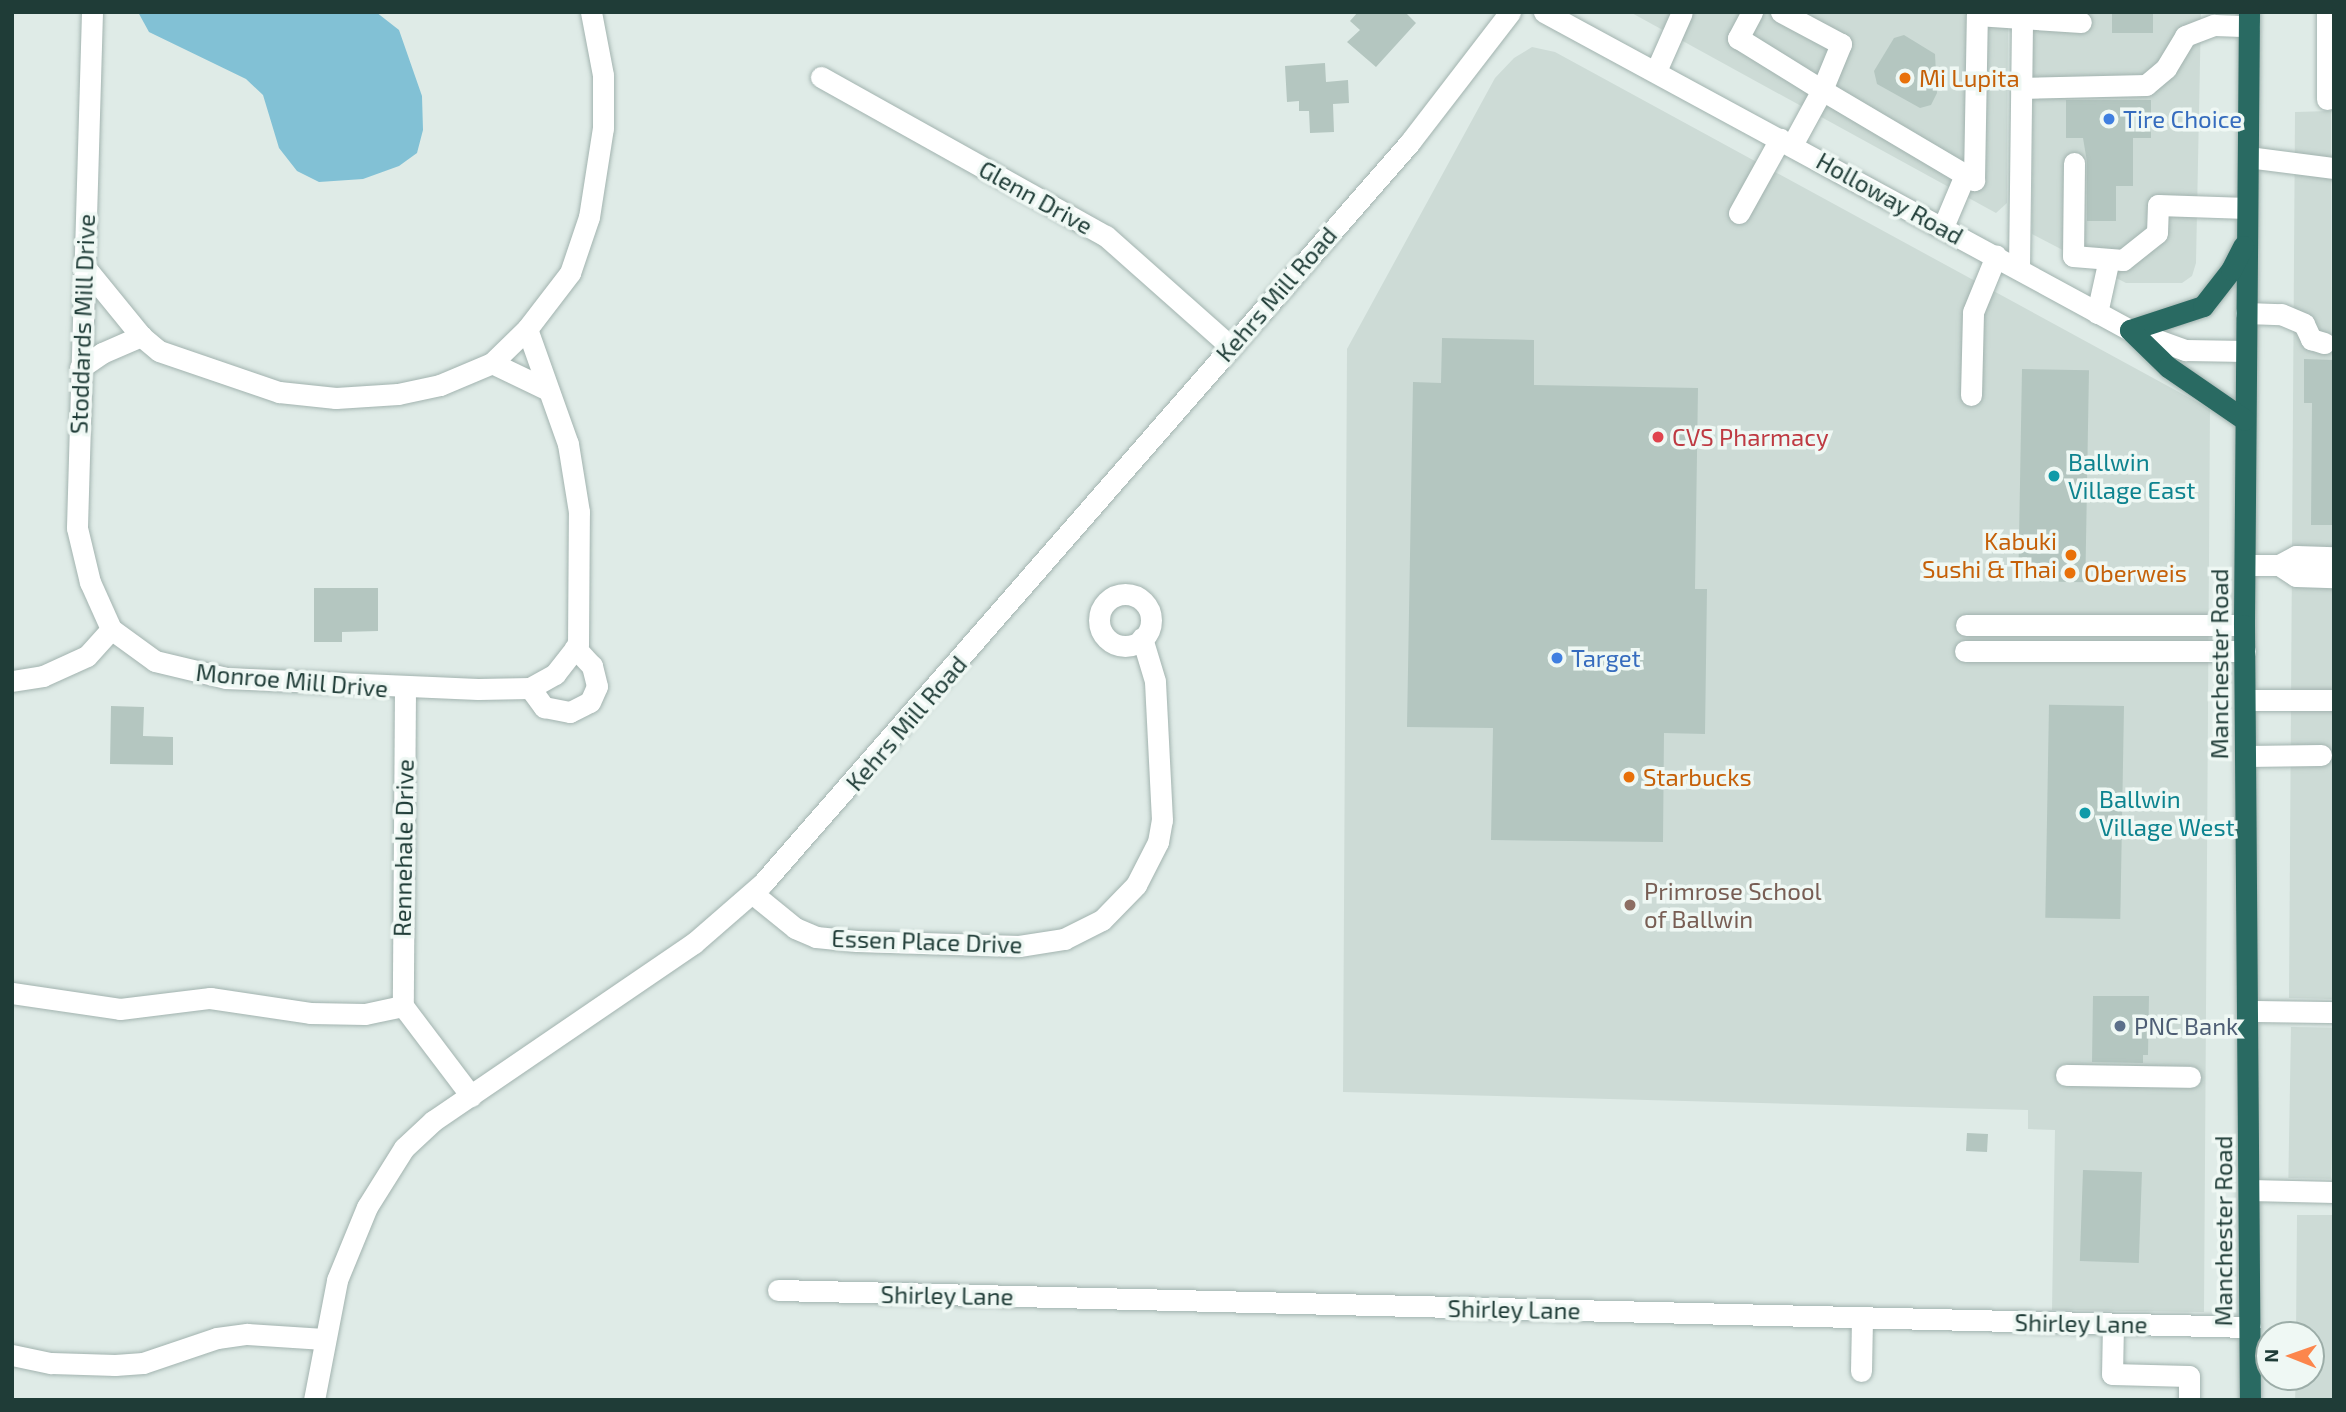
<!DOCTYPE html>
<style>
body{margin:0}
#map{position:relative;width:2346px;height:1412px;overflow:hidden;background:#dfebe7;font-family:"Exo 2",sans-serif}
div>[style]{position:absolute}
.built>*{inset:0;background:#cddbd6;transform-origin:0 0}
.water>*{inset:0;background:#82c1d5}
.building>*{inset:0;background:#b4c6c0;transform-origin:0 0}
.roads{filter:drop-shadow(0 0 2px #a2b3af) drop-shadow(0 0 2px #a2b3af)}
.minor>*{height:21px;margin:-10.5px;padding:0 10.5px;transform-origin:10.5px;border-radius:10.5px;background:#fff}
.minor>.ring{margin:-10.5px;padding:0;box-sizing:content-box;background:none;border:21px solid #fff;border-radius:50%}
.highway>*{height:21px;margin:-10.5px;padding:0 10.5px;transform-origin:10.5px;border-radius:10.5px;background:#296a62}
.dots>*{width:19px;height:19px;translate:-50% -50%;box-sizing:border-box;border:4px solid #eff8f4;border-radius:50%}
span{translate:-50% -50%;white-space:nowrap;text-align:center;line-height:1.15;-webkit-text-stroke:7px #eff8f4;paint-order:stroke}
.food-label{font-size:24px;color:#c56008}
.left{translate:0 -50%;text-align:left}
.right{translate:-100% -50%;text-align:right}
.shop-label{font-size:24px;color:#366cbe}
.street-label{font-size:24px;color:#1f3c37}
.health-label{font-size:24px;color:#be3a42}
.culture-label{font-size:24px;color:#0d838f}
.education-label{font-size:24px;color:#785e54}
.service-label{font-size:24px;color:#4e5e75}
.frame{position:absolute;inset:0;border:14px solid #1f3c37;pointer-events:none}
.north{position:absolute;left:2255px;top:1321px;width:70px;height:70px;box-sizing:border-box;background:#eff8f4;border:2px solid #9cada8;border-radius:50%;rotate:271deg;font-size:19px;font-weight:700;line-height:28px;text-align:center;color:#1f3c37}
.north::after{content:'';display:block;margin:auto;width:24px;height:32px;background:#fc864c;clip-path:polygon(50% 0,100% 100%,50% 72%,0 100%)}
</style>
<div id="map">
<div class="built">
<div style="clip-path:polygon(1630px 12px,2008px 12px,2007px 203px,1996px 213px)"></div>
<div style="clip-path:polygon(2033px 12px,2201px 12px,2196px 263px,2192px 276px,2182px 283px,2126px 283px,2032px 234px)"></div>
<div style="clip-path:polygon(1532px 47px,1555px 52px,2210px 409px,2204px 1312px,2052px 1310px,2055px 1130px,2028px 1129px,2028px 1110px,1343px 1092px,1347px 349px,1495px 78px,1514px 58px)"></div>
<div style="clip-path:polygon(2331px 111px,2334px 999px,2289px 998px,2295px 112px)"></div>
<div style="left:2291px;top:1027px;width:43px;height:151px;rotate:1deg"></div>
<div style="clip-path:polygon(2297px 1215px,2334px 1215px,2334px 1400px,2295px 1400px,2296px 1377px,2311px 1377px,2311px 1335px,2296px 1335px)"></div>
</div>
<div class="water">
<div style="clip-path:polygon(138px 12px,376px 12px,399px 30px,422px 96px,423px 130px,417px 153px,399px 166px,363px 179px,319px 182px,297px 171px,279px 148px,263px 95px,246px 79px,149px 32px)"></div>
</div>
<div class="building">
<div style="clip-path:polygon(1358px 12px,1405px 12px,1416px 23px,1376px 67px,1347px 42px,1360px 30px,1350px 21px)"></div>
<div style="left:2112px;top:12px;width:41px;height:21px"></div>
<div style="clip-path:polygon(1904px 35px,1935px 54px,1937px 93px,1931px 105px,1920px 108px,1877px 84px,1874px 71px,1894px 38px)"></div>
<div style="clip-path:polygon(1325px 63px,1326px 82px,1348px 80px,1349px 103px,1333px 104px,1334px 132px,1310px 133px,1309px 111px,1299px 111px,1299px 101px,1287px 102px,1285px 66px)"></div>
<div style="clip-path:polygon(2066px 100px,2151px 100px,2151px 138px,2133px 138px,2133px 186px,2116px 186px,2116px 221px,2087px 221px,2087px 162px,2083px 138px,2066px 138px)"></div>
<div style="clip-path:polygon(1442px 338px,1534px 340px,1534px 385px,1698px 388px,1695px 589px,1707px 589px,1705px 734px,1664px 733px,1663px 842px,1491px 840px,1493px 728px,1407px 727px,1413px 382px,1441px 383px)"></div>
<div style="clip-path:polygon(2304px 359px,2334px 360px,2334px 525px,2311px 525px,2312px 403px,2304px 403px)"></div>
<div style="left:2022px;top:369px;width:67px;height:212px;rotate:1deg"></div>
<div style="clip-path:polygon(314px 588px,378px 588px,378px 631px,342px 632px,342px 642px,314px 642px)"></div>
<div style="clip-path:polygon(111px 706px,144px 707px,143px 736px,173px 737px,173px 765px,110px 764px)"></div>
<div style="left:2124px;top:706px;width:213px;height:75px;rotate:91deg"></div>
<div style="clip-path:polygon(2093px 996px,2149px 996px,2148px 1055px,2143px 1055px,2143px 1063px,2092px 1062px)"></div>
<div style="left:1967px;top:1133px;width:21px;height:18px;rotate:3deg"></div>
<div style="left:2083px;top:1170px;width:59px;height:91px;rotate:2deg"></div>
</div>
<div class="roads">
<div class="minor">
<div style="left:92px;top:12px;width:516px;rotate:91.67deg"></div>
<div style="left:77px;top:528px;width:56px;rotate:76.5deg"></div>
<div style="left:90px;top:582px;width:51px;rotate:65.9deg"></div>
<div style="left:1544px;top:12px;width:667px;rotate:28.49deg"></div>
<div style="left:2130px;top:330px;width:59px;rotate:20deg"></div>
<div style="left:2185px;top:350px;width:61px;rotate:0.9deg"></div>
<div style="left:1752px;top:12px;width:30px;rotate:118deg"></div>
<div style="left:1738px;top:38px;width:99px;rotate:31.8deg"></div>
<div style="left:1822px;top:90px;width:50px;rotate:-67.6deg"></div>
<div style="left:1841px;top:44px;width:68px;rotate:-151.9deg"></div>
<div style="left:1656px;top:71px;width:64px;rotate:-66.2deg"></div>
<div style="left:821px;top:77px;width:326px;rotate:29.2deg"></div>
<div style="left:1106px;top:236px;width:166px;rotate:41.6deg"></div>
<div style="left:2021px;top:88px;width:125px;rotate:-1.4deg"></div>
<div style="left:2146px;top:85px;width:26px;rotate:-40deg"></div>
<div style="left:2166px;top:68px;width:37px;rotate:-59deg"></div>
<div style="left:2185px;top:36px;width:31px;rotate:-21deg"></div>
<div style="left:2214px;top:25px;width:35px;rotate:2deg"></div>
<div style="left:2327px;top:99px;width:87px;rotate:-90deg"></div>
<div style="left:1792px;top:145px;width:63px;rotate:-61.4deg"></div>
<div style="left:1822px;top:90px;width:177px;rotate:30.6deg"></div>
<div style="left:1974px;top:180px;width:165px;rotate:-89deg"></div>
<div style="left:1977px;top:15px;width:104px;rotate:3.9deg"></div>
<div style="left:2248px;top:157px;width:87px;rotate:7.3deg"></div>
<div style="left:2074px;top:163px;width:93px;rotate:90.6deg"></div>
<div style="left:2073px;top:256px;width:50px;rotate:4.6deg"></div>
<div style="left:2123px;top:260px;width:43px;rotate:-38.5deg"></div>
<div style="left:2157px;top:233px;width:28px;rotate:-88deg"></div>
<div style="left:2158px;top:205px;width:89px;rotate:1.9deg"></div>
<div style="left:1739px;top:213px;width:85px;rotate:-61deg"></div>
<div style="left:1943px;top:227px;width:56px;rotate:-67.1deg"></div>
<div style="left:84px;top:266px;width:90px;rotate:50.8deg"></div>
<div style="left:141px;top:336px;width:23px;rotate:40deg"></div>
<div style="left:159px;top:351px;width:127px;rotate:18.9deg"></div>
<div style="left:279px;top:392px;width:57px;rotate:6deg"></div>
<div style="left:336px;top:398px;width:62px;rotate:-3.7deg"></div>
<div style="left:398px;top:394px;width:43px;rotate:-12.1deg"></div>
<div style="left:440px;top:385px;width:56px;rotate:-22.9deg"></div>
<div style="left:492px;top:363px;width:49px;rotate:-44.2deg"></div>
<div style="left:2019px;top:268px;width:256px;rotate:-89.3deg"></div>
<div style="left:2097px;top:313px;width:55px;rotate:-77.5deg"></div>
<div style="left:2246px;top:313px;width:35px;rotate:2deg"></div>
<div style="left:2281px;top:314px;width:25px;rotate:23deg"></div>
<div style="left:2304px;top:324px;width:17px;rotate:65deg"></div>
<div style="left:2311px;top:339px;width:14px;rotate:17deg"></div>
<div style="left:492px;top:363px;width:60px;rotate:25.7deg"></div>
<div style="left:80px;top:368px;width:27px;rotate:-34deg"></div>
<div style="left:102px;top:353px;width:43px;rotate:-23.6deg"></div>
<div style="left:1971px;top:395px;width:83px;rotate:-88.6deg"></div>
<div style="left:1973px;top:312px;width:61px;rotate:-67.7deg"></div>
<div style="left:2245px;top:565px;width:34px"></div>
<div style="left:2279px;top:565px;width:19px;rotate:-28deg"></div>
<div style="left:2296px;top:556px;width:38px;rotate:2deg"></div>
<div style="left:2279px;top:565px;width:20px;rotate:33deg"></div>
<div style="left:2296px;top:576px;width:38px;rotate:2deg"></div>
<div class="ring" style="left:1099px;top:594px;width:31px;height:31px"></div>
<div style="left:1966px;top:625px;width:278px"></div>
<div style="left:1965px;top:651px;width:280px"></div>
<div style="left:12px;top:681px;width:31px;rotate:-9deg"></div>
<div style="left:43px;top:676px;width:48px;rotate:-24.4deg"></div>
<div style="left:87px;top:656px;width:36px;rotate:-48deg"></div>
<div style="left:111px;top:629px;width:54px;rotate:36deg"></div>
<div style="left:155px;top:661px;width:73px;rotate:13.5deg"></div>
<div style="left:226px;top:678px;width:252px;rotate:2.5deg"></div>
<div style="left:478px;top:689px;width:52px;rotate:-1.1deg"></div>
<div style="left:530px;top:688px;width:29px;rotate:-29deg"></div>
<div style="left:555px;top:674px;width:37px;rotate:-52deg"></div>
<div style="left:578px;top:645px;width:133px;rotate:-89.6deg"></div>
<div style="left:579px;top:512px;width:69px;rotate:-99.2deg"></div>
<div style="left:568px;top:444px;width:122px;rotate:-109.6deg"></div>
<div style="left:527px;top:329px;width:71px;rotate:-52.5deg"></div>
<div style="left:570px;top:273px;width:59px;rotate:-71.3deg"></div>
<div style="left:589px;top:217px;width:90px;rotate:-81.1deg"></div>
<div style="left:603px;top:128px;width:53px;rotate:-90deg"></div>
<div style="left:603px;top:75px;width:64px;rotate:-100.8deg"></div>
<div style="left:530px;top:688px;width:24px;rotate:54deg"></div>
<div style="left:544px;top:707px;width:26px;rotate:11deg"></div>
<div style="left:570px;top:712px;width:22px;rotate:-27deg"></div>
<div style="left:590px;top:702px;width:17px;rotate:-66deg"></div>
<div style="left:597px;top:686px;width:21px;rotate:-104deg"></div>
<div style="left:592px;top:666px;width:25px;rotate:-133deg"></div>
<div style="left:405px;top:689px;width:317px;rotate:90.4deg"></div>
<div style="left:403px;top:1006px;width:113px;rotate:52.9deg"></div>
<div style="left:2245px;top:700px;width:89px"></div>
<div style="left:2246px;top:756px;width:75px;rotate:-0.8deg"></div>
<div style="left:752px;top:893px;width:55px;rotate:39.1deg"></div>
<div style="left:795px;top:928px;width:23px;rotate:23deg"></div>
<div style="left:816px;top:937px;width:41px;rotate:5.6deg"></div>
<div style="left:857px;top:941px;width:162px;rotate:1.8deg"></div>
<div style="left:1019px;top:946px;width:46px;rotate:-8.8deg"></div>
<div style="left:1064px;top:939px;width:42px;rotate:-26.6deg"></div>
<div style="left:1102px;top:920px;width:49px;rotate:-45.8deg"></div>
<div style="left:1136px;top:885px;width:48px;rotate:-62.9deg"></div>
<div style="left:1158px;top:842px;width:22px;rotate:-80deg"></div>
<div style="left:1162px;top:820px;width:139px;rotate:-92.9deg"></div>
<div style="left:1155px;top:681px;width:45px;rotate:-106.8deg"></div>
<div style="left:12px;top:993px;width:109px;rotate:8.4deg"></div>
<div style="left:120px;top:1009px;width:91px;rotate:-7deg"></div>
<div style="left:210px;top:998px;width:101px;rotate:8.5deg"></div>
<div style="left:310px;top:1013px;width:55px;rotate:1deg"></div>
<div style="left:365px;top:1014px;width:39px;rotate:-12deg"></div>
<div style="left:2248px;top:1011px;width:86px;rotate:0.7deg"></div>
<div style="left:2066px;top:1075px;width:124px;rotate:0.9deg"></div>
<div style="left:2250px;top:1190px;width:84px;rotate:1.4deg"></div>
<div style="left:778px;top:1290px;width:1472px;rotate:1.44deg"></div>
<div style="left:2113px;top:1324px;width:50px;rotate:91.1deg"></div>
<div style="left:2112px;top:1374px;width:77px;rotate:1.5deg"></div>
<div style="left:2189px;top:1376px;width:24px;rotate:90deg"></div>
<div style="left:12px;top:1355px;width:40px;rotate:12deg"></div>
<div style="left:51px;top:1363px;width:64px;rotate:1.8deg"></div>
<div style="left:115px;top:1365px;width:28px;rotate:-4deg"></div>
<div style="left:143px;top:1363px;width:78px;rotate:-18.7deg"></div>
<div style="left:217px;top:1338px;width:30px;rotate:-8deg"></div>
<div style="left:247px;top:1334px;width:77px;rotate:3.7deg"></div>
<div style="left:1861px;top:1371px;width:53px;rotate:-88.9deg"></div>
<div style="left:314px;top:1400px;width:122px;rotate:-79.1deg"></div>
<div style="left:337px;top:1280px;width:79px;rotate:-67.7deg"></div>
<div style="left:367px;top:1207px;width:70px;rotate:-57.9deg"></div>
<div style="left:404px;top:1148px;width:40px;rotate:-43deg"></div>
<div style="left:433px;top:1121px;width:316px;rotate:-34.3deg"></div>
<div style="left:694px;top:943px;width:91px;rotate:-41deg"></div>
<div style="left:763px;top:883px;width:984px;rotate:-48.87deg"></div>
<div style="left:1410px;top:142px;width:164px;rotate:-52.4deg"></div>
</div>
<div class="highway">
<div style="left:2249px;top:12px;width:613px;rotate:90.47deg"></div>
<div style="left:2244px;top:625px;width:775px;rotate:89.56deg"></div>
<div style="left:2130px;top:330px;width:77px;rotate:-18.2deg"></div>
<div style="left:2203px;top:306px;width:46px;rotate:-52.1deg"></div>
<div style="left:2231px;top:270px;width:27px;rotate:-63deg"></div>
<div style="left:2130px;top:330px;width:53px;rotate:44.2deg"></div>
<div style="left:2168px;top:367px;width:93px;rotate:34.5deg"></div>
</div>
</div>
<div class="dots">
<div style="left:1905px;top:78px;background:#e8710a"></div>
<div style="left:2109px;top:119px;background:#3f7fe0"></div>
<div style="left:1658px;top:437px;background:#e0444e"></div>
<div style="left:2054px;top:476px;background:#0f9aa8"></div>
<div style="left:2071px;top:555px;background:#e8710a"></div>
<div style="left:2070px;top:573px;background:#e8710a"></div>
<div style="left:1557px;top:658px;background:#3f7fe0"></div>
<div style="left:1629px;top:777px;background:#e8710a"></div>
<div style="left:2085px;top:813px;background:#0f9aa8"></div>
<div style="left:1630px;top:905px;background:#8d6e63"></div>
<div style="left:2120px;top:1026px;background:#5c6f8a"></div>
</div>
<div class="food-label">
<span class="left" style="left:1919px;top:78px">Mi Lupita</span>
<span class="right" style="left:2057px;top:555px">Kabuki<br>Sushi &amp; Thai</span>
<span class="left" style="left:2084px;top:573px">Oberweis</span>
<span class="left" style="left:1643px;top:777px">Starbucks</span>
</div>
<div class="shop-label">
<span class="left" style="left:2123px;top:119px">Tire Choice</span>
<span class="left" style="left:1571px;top:658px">Target</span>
</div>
<div class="street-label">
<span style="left:1036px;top:197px;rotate:29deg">Glenn Drive</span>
<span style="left:1890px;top:198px;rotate:29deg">Holloway Road</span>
<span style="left:1276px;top:294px;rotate:-49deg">Kehrs Mill Road</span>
<span style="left:82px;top:324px;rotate:-88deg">Stoddards Mill Drive</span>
<span style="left:2219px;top:664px;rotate:-90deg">Manchester Road</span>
<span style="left:292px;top:680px;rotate:5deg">Monroe Mill Drive</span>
<span style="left:906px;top:723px;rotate:-49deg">Kehrs Mill Road</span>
<span style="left:403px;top:848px;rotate:-89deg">Rennehale Drive</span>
<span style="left:927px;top:941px;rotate:2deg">Essen Place Drive</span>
<span style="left:2223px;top:1231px;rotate:-90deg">Manchester Road</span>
<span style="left:947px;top:1295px;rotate:1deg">Shirley Lane</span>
<span style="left:1514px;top:1309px;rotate:1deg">Shirley Lane</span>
<span style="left:2081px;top:1323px;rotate:1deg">Shirley Lane</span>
</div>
<div class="health-label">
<span class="left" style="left:1672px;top:437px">CVS Pharmacy</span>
</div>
<div class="culture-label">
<span class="left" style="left:2068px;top:476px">Ballwin<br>Village East</span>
<span class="left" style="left:2099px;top:813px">Ballwin<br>Village West</span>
</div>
<div class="education-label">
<span class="left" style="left:1644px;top:905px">Primrose School<br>of Ballwin</span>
</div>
<div class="service-label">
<span class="left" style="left:2134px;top:1026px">PNC Bank</span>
</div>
<div class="frame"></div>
<div class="north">N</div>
</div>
